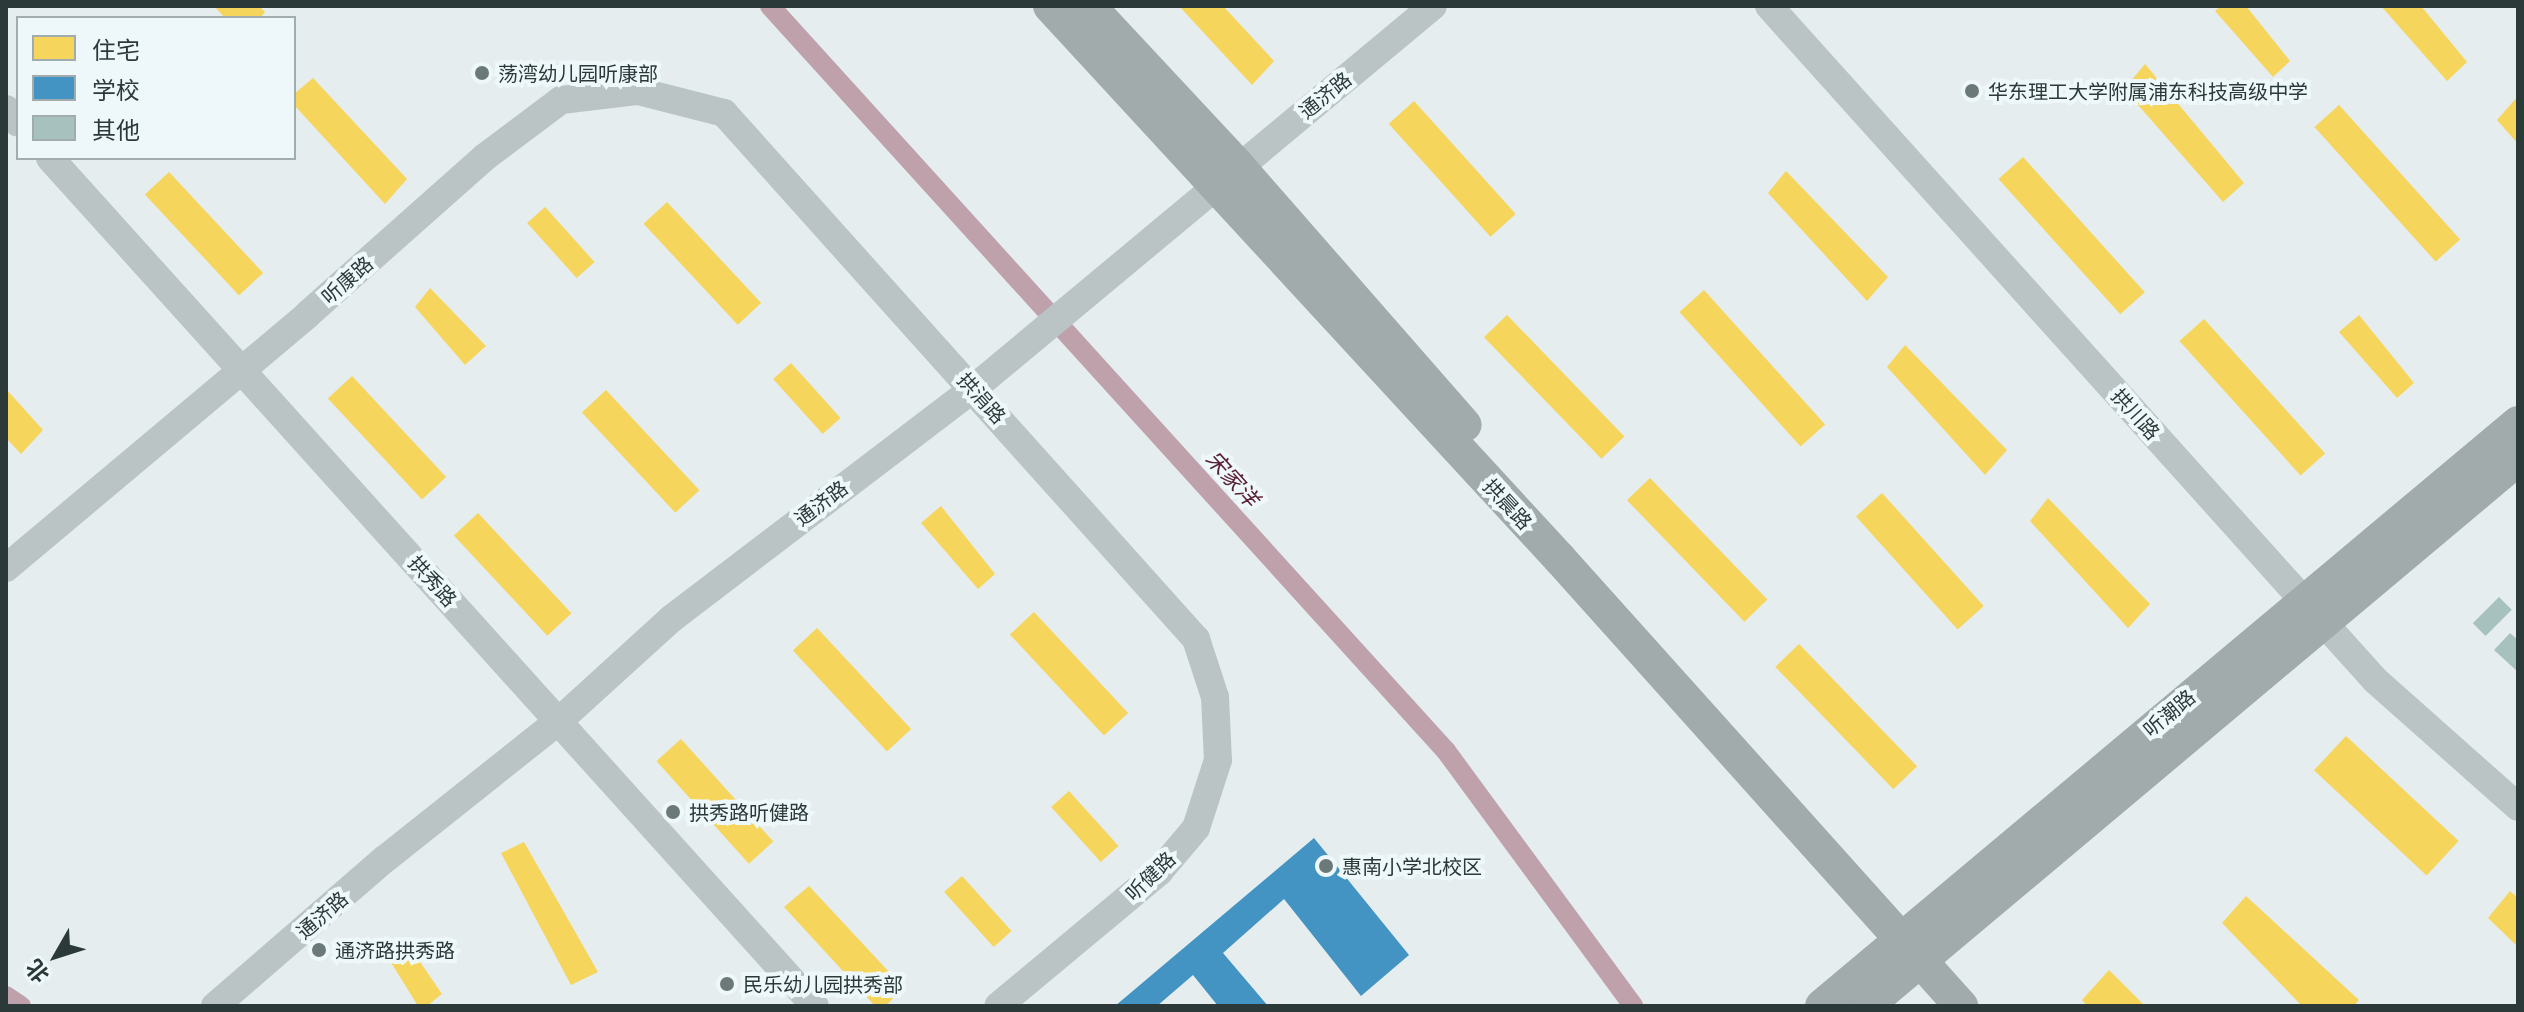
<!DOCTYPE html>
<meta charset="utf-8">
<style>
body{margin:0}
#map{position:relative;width:2524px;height:1012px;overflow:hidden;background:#e5edef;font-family:"Asap Condensed","Noto Sans SC",sans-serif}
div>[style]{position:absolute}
.homes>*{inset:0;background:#f6d55c;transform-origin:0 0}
.schools>*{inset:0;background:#4393c3}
.canal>*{height:20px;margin:-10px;padding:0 10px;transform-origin:10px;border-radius:10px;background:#bfa1ac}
.building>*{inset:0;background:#a7c1bf;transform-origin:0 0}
.minor>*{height:28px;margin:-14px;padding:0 14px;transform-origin:14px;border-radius:14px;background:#bbc4c5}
.major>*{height:34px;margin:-17px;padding:0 17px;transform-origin:17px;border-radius:17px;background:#a1abab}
.dots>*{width:22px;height:22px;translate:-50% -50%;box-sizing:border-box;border:4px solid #eef8fa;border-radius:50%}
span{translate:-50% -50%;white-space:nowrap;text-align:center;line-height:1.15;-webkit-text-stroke:8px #eef8fa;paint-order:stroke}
.poi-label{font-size:20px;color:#2b3a39}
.left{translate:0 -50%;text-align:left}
.street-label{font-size:20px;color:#2b3a39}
.water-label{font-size:22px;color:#5a2133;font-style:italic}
.frame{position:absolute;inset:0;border:8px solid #2b3a39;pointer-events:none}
.legend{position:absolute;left:16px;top:16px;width:280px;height:144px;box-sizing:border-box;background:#eef8fa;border:2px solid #a0acad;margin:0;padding:10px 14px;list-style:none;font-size:24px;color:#2b3a39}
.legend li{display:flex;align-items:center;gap:16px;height:40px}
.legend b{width:40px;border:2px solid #a0acad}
.north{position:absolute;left:16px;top:916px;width:80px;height:80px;-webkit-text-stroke:6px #eef8fa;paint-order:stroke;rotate:231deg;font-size:22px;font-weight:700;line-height:32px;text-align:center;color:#2b3a39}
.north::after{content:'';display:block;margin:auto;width:28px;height:36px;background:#2b3a39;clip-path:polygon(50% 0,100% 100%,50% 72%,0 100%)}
</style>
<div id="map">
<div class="homes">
<div style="clip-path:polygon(214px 6px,259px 6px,265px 12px,260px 18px,225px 18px)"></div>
<div style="clip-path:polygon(1179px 6px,1223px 6px,1274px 61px,1252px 85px)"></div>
<div style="clip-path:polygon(2221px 6px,2246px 6px,2290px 61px,2273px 77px,2215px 11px)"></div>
<div style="clip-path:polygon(2381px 6px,2421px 6px,2467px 62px,2447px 81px)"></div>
<div style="clip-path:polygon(2145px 64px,2244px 183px,2223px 202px,2124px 89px)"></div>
<div style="clip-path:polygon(313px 78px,407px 179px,385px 204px,294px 105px,294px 94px)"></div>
<div style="clip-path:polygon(2518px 96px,2518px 144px,2497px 120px)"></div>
<div style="left:1414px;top:101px;width:152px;height:34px;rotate:48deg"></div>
<div style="left:2339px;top:105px;width:181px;height:33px;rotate:48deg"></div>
<div style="left:2023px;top:157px;width:182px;height:33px;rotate:48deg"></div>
<div style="clip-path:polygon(1786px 171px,1888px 277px,1867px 301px,1768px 193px)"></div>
<div style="left:169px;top:172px;width:138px;height:33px;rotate:47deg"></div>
<div style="left:667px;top:202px;width:138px;height:32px;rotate:47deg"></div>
<div style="left:545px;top:207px;width:74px;height:24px;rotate:48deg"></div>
<div style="clip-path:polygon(430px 288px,486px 346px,465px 365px,415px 307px)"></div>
<div style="left:1704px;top:290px;width:181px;height:33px;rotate:48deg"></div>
<div style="left:1507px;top:315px;width:169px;height:32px;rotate:46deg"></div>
<div style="clip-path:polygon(2359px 315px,2414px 383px,2397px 398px,2339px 332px)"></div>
<div style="left:2204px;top:319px;width:181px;height:33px;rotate:48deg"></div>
<div style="clip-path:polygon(1905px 345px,2007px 450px,1985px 475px,1887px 367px)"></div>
<div style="left:791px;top:363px;width:74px;height:24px;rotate:48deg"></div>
<div style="left:352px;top:376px;width:138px;height:33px;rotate:47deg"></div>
<div style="clip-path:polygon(6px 389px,43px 430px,21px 454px,6px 438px)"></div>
<div style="left:606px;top:390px;width:137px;height:33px;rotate:47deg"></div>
<div style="left:1650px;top:478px;width:169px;height:32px;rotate:46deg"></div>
<div style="left:1882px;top:493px;width:152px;height:35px;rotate:48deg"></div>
<div style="clip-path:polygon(2048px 498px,2150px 604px,2128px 628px,2030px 521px)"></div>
<div style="clip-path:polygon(941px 506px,995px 574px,978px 589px,921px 523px)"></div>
<div style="left:478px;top:513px;width:137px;height:33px;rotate:47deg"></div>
<div style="left:1034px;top:612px;width:138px;height:33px;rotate:47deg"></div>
<div style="left:817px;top:628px;width:138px;height:33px;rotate:47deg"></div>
<div style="left:1799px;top:644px;width:170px;height:33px;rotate:46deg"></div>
<div style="left:2346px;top:736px;width:154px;height:47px;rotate:43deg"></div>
<div style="left:681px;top:739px;width:138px;height:33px;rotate:48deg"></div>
<div style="left:1069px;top:791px;width:74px;height:24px;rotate:48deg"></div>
<div style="clip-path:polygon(524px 842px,598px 972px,571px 985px,501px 853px)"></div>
<div style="left:962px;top:876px;width:74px;height:24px;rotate:48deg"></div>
<div style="clip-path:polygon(809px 886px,903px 987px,886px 1006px,875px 1006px,784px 907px)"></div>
<div style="clip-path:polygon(2510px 891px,2518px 898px,2518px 947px,2488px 918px)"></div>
<div style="clip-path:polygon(2246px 896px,2359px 1000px,2354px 1006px,2302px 1006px,2222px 923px)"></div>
<div style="clip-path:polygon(403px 937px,442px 994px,427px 1006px,418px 1006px,382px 948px)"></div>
<div style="clip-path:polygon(2109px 970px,2145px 1006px,2087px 1006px,2082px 1000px)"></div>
</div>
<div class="schools">
<div style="clip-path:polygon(1314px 838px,1409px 955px,1361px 996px,1284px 899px,1223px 953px,1268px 1006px,1218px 1006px,1193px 975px,1157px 1006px,1115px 1006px)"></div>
</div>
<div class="canal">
<div style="left:770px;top:6px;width:1006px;rotate:47.78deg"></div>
<div style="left:1446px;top:751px;width:316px;rotate:53.7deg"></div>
<div style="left:6px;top:996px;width:18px;rotate:34deg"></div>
</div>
<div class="building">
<div style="left:2499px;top:597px;width:18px;height:37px;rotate:45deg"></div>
<div style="clip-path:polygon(2510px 633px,2518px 640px,2518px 672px,2494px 650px)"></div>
</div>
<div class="minor">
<div style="left:1769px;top:6px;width:906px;rotate:48.04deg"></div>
<div style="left:2375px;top:680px;width:191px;rotate:41.6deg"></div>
<div style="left:6px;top:109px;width:18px;rotate:49deg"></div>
<div style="left:50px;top:158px;width:1142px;rotate:47.95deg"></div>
<div style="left:6px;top:568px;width:393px;rotate:-40deg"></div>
<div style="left:307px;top:315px;width:238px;rotate:-41.6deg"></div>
<div style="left:485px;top:157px;width:95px;rotate:-36.9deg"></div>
<div style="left:561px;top:100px;width:78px;rotate:-6.7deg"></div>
<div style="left:638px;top:91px;width:89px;rotate:14.3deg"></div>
<div style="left:724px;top:113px;width:707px;rotate:48.1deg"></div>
<div style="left:1196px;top:639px;width:61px;rotate:71.9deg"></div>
<div style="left:1215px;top:697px;width:63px;rotate:87.3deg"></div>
<div style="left:1218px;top:760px;width:71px;rotate:107.9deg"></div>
<div style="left:1196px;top:828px;width:57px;rotate:130.1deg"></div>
<div style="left:1159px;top:872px;width:209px;rotate:140.2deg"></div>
<div style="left:215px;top:1006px;width:225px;rotate:-40.9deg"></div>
<div style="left:385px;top:859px;width:223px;rotate:-38.5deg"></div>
<div style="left:560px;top:720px;width:150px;rotate:-42.3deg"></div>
<div style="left:671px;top:619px;width:381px;rotate:-37.3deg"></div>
<div style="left:974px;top:388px;width:597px;rotate:-39.77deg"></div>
</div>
<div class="major">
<div style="left:1050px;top:6px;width:752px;rotate:47.32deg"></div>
<div style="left:1560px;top:559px;width:601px;rotate:48.1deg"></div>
<div style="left:1089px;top:6px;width:219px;rotate:47deg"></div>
<div style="left:1238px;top:166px;width:344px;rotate:48.8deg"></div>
<div style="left:1822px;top:1006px;width:908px;rotate:-39.95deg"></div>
<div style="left:1866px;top:1006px;width:851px;rotate:-40deg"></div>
</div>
<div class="dots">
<div style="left:482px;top:73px;background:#6c7979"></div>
<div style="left:1972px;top:91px;background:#6c7979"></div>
<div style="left:673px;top:812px;background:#6c7979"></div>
<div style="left:1326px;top:866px;background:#6c7979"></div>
<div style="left:319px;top:950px;background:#6c7979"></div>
<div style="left:727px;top:984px;background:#6c7979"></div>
</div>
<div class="poi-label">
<span class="left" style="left:498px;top:73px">荡湾幼儿园听康部</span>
<span class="left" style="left:1988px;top:91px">华东理工大学附属浦东科技高级中学</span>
<span class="left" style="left:689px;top:812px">拱秀路听健路</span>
<span class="left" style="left:1342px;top:866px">惠南小学北校区</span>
<span class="left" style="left:335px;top:950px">通济路拱秀路</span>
<span class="left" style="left:743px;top:984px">民乐幼儿园拱秀部</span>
</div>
<div class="street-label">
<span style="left:1325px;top:95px;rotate:-39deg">通济路</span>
<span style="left:347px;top:280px;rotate:-41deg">听康路</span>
<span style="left:982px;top:398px;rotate:48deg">拱涓路</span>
<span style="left:2136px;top:414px;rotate:48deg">拱川路</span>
<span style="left:821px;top:503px;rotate:-37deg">通济路</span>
<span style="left:1508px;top:504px;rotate:47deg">拱晨路</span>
<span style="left:433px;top:581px;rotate:48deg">拱秀路</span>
<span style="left:2169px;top:713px;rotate:-40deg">听潮路</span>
<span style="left:1150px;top:876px;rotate:-44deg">听健路</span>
<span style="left:322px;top:915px;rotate:-41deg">通济路</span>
</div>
<div class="water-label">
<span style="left:1232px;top:479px;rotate:48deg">宋家洋</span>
</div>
<div class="frame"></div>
<ul class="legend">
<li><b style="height:22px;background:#f6d55c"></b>住宅</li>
<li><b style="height:22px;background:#4393c3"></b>学校</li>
<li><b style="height:22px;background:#a7c1bf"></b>其他</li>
</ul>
<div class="north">北</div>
</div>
